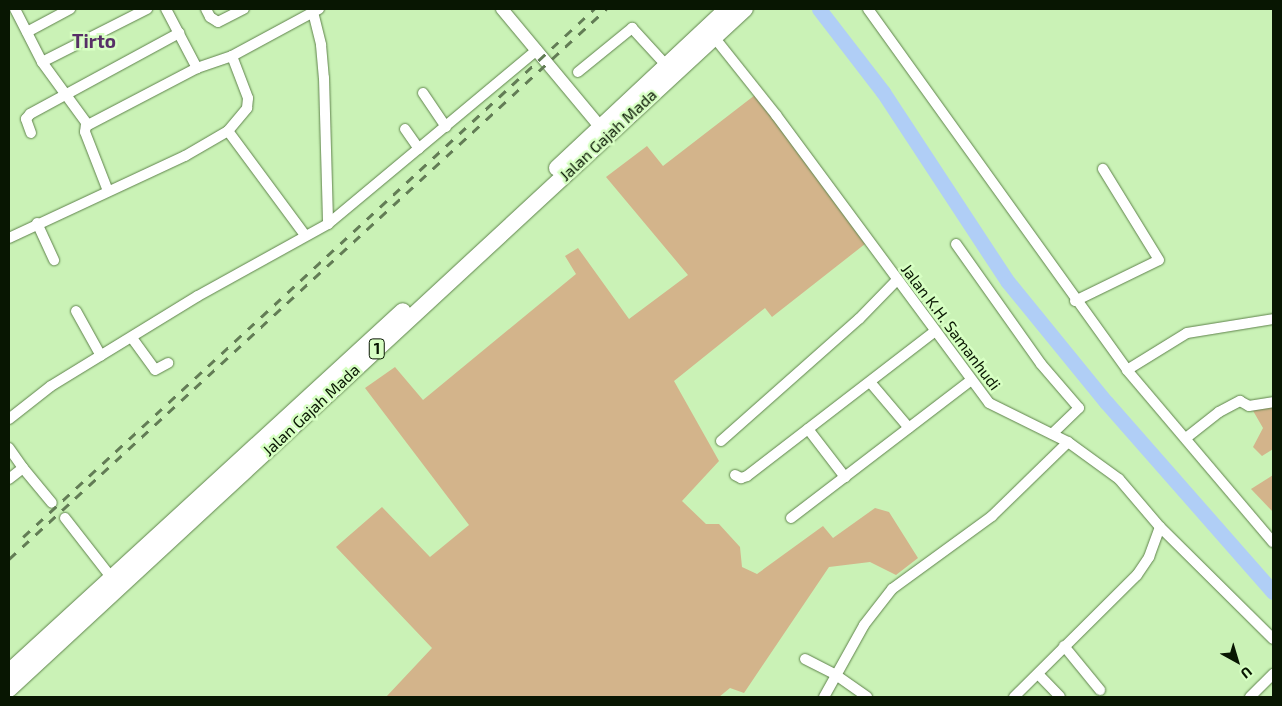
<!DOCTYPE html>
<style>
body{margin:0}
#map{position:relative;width:1282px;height:706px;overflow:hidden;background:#caf2b6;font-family:"Exo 2",sans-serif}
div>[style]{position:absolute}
.green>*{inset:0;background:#d3b48b}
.river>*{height:15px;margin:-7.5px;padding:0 7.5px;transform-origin:7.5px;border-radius:7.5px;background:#b0cef6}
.roads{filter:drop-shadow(0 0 1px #5f834c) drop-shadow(0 0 1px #5f834c)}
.minor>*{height:10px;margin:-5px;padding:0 5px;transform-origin:5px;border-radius:5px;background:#fff}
.tertiary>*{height:12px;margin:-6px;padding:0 6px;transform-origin:6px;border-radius:6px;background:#fff}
.trunk>*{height:16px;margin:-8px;padding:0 8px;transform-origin:8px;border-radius:8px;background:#fff}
.rail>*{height:2.5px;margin-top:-1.25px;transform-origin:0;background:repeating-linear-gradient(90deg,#627c55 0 9px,transparent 0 18px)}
span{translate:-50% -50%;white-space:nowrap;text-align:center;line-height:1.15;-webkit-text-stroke:5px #d7ffc3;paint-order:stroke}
.shield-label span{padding:1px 4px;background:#d7ffc3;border:1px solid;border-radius:4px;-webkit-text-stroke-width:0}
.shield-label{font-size:15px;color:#081602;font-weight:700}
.street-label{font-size:16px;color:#081602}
.quarter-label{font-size:19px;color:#573067;font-weight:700}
.frame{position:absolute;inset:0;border:10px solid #081602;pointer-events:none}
.north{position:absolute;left:1212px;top:636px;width:50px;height:50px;-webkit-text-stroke:4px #d7ffc3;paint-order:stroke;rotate:141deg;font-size:14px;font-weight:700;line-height:20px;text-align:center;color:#081602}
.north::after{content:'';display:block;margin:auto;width:18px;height:22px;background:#081602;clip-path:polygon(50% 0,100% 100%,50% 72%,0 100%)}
</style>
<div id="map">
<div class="green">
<div style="clip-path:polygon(755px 95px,865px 244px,772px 317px,765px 308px,674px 381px,719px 461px,682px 501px,706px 524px,719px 524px,740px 547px,742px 567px,757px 574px,823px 526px,833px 538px,875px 508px,889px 512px,918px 558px,896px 575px,870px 562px,829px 567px,744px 693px,730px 688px,719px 697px,386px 697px,432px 648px,336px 547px,382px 507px,430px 557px,469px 525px,365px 388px,395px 367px,423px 400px,576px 274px,565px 256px,578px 248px,629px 319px,688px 275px,606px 177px,647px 146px,663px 166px)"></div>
<div style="clip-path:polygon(1273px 405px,1273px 449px,1262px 456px,1253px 447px,1263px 428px,1252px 409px)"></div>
<div style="clip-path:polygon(1273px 475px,1273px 512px,1251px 489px)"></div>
</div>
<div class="river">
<div style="left:819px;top:9px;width:105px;rotate:52.4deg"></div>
<div style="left:883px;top:92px;width:227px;rotate:56.7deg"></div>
<div style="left:1008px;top:282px;width:155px;rotate:50.8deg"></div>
<div style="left:1106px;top:402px;width:253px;rotate:48.7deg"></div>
</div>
<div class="roads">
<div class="minor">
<div style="left:15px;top:9px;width:59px;rotate:63deg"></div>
<div style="left:42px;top:62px;width:78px;rotate:53.9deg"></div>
<div style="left:88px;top:125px;width:123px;rotate:-27.6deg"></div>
<div style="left:197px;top:68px;width:37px;rotate:-19deg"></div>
<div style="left:232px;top:56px;width:99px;rotate:-28.4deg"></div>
<div style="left:166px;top:9px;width:67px;rotate:62.3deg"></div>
<div style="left:206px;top:9px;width:9px;rotate:63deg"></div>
<div style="left:210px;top:17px;width:9px;rotate:32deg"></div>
<div style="left:218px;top:22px;width:29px;rotate:-27deg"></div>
<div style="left:868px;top:9px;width:444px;rotate:54.3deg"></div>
<div style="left:1127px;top:370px;width:226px;rotate:49.7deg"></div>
<div style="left:313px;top:12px;width:34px;rotate:76deg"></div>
<div style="left:321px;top:45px;width:33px;rotate:85deg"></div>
<div style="left:324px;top:78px;width:146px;rotate:88.4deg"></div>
<div style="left:27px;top:32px;width:49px;rotate:-28.1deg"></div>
<div style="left:714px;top:37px;width:100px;rotate:51.5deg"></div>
<div style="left:776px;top:115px;width:358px;rotate:53.5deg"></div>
<div style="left:989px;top:403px;width:88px;rotate:26.3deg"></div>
<div style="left:1068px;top:442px;width:63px;rotate:36deg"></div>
<div style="left:1119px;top:479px;width:63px;rotate:49.5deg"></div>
<div style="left:1160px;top:527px;width:159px;rotate:44.7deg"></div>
<div style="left:42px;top:62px;width:118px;rotate:-26.8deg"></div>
<div style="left:578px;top:72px;width:70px;rotate:-39.2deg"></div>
<div style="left:632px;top:28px;width:50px;rotate:47.4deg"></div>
<div style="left:423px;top:93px;width:41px;rotate:55.9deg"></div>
<div style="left:86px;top:124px;width:8px;rotate:97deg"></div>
<div style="left:85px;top:132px;width:63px;rotate:68.7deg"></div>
<div style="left:405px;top:129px;width:24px;rotate:55deg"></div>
<div style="left:228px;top:131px;width:129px;rotate:53.5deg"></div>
<div style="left:31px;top:133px;width:15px;rotate:-110deg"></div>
<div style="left:26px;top:119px;width:6px;rotate:-51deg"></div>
<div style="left:30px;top:114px;width:170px;rotate:-28.5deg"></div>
<div style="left:37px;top:223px;width:41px;rotate:65.3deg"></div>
<div style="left:9px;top:238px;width:194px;rotate:-25deg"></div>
<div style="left:185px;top:156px;width:50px;rotate:-30.2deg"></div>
<div style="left:228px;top:131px;width:30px;rotate:-50deg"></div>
<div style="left:247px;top:108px;width:10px;rotate:-84deg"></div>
<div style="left:248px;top:98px;width:45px;rotate:-110.9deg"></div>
<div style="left:956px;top:244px;width:147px;rotate:54.7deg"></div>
<div style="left:1041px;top:364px;width:58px;rotate:49.2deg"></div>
<div style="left:1079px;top:408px;width:37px;rotate:136deg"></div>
<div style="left:1075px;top:301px;width:93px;rotate:-26deg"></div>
<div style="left:1159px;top:260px;width:107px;rotate:-121.6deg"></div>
<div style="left:76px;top:311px;width:51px;rotate:60.9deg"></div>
<div style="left:132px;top:338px;width:39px;rotate:54deg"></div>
<div style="left:155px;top:370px;width:15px;rotate:-28deg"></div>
<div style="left:1127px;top:370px;width:70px;rotate:-31.7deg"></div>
<div style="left:1187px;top:333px;width:87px;rotate:-9.2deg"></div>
<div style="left:870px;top:382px;width:60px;rotate:49.7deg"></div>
<div style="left:9px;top:419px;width:53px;rotate:-38.2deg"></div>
<div style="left:51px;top:386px;width:172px;rotate:-31.5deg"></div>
<div style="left:198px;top:296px;width:149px;rotate:-29deg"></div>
<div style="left:328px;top:224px;width:272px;rotate:-39.8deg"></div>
<div style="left:808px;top:429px;width:61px;rotate:52.4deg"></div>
<div style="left:1186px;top:438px;width:42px;rotate:-38.2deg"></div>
<div style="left:1219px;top:412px;width:24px;rotate:-28deg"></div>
<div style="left:1240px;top:401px;width:10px;rotate:29deg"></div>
<div style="left:1249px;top:406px;width:24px;rotate:-9deg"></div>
<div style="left:721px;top:441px;width:184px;rotate:-41.5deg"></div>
<div style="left:859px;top:319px;width:54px;rotate:-45.7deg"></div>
<div style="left:9px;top:448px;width:24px;rotate:55deg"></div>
<div style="left:23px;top:468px;width:18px;rotate:142deg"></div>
<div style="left:23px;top:468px;width:45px;rotate:50.4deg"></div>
<div style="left:735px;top:475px;width:7px;rotate:27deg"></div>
<div style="left:741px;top:478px;width:6px;rotate:-18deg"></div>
<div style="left:747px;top:476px;width:236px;rotate:-37.6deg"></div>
<div style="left:65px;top:518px;width:75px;rotate:52.1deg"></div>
<div style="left:791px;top:518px;width:225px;rotate:-37.4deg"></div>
<div style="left:1064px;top:646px;width:57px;rotate:50.7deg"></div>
<div style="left:805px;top:659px;width:35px;rotate:27deg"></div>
<div style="left:836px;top:675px;width:38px;rotate:35deg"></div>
<div style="left:1039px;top:675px;width:30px;rotate:46deg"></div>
<div style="left:824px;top:697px;width:82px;rotate:-60.9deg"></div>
<div style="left:864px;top:625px;width:46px;rotate:-52.1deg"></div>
<div style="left:892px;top:589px;width:124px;rotate:-36.1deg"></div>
<div style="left:992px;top:516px;width:106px;rotate:-44.2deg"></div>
<div style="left:1014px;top:697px;width:173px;rotate:-44.8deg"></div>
<div style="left:1137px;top:575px;width:22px;rotate:-56deg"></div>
<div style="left:1149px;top:557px;width:32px;rotate:-70deg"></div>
<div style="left:1250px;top:697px;width:33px;rotate:-45deg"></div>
</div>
<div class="tertiary">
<div style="left:502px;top:9px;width:163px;rotate:50.2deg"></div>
</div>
<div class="trunk">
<div style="left:557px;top:168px;width:233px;rotate:-43.1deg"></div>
<div style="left:9px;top:672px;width:534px;rotate:-42.5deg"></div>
<div style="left:9px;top:689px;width:1002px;rotate:-42.74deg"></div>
</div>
</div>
<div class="rail">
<div style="left:23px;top:537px;width:778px;rotate:-42.76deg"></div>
<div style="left:9px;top:559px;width:812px;rotate:-42.65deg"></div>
</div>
<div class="shield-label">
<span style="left:377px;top:349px">1</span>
</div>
<div class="street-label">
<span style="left:608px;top:135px;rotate:-43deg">Jalan Gajah Mada</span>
<span style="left:951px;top:327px;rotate:53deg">Jalan K.H. Samanhudi</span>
<span style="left:311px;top:410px;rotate:-43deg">Jalan Gajah Mada</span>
</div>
<div class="quarter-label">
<span style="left:94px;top:41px">Tirto</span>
</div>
<div class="frame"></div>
<div class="north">U</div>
</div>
